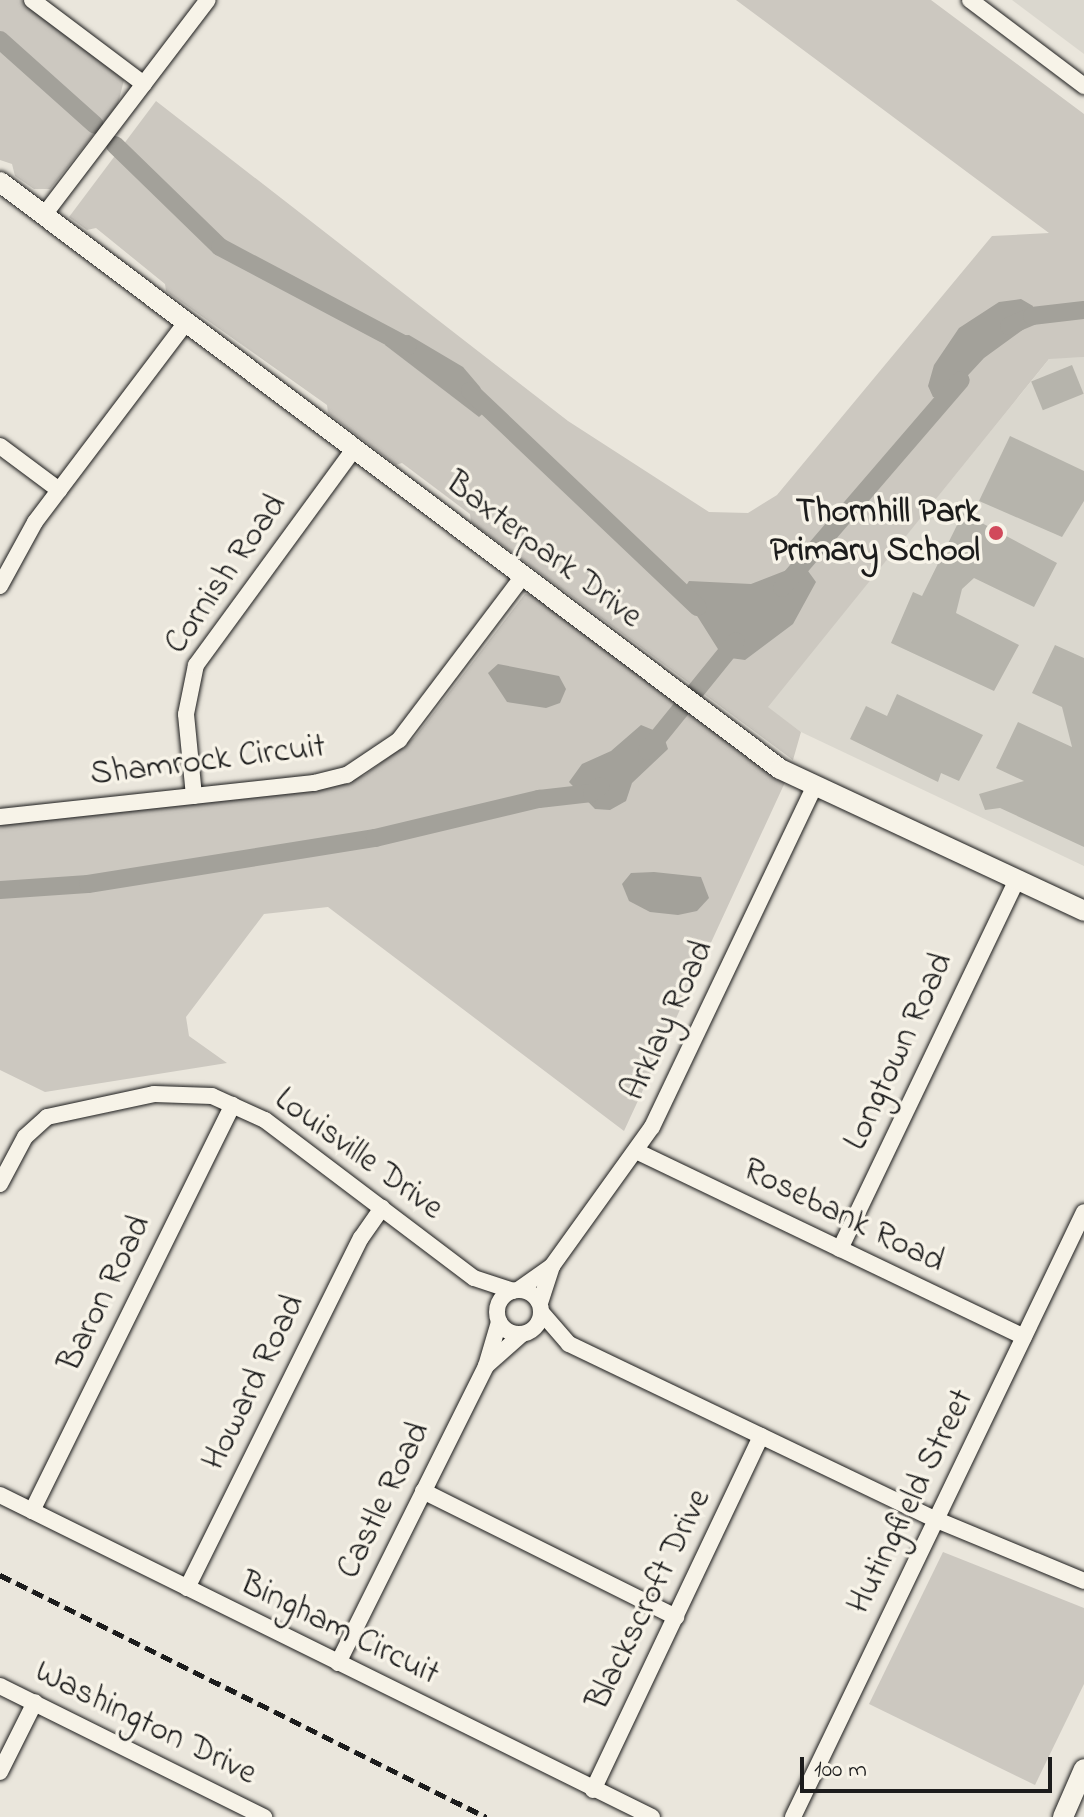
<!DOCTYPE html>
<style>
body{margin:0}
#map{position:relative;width:1084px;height:1817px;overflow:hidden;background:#eae6dc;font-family:"Indie Flower",sans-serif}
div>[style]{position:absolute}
.built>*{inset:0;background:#dad7ce}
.green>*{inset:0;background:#ccc8c0}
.water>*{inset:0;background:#a3a19a}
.canal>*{height:18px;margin:-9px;padding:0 9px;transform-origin:9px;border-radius:9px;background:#a3a19a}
.building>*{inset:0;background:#b6b4ac;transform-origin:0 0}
.roads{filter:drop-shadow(0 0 2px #1c1c1c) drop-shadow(0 0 2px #1c1c1c)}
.minor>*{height:16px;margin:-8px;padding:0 8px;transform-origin:8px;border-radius:8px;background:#f7f3e8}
.minor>.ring{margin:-8px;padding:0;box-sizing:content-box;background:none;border:16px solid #f7f3e8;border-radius:50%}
.tertiary>*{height:20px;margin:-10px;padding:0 10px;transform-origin:10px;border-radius:10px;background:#f7f3e8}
.rail>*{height:5px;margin-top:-2.5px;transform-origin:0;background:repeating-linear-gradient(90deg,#1c1c1c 0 12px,transparent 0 18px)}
.dots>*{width:22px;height:22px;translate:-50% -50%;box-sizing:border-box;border:4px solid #f7f3e8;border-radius:50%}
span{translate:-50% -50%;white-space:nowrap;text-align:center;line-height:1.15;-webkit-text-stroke:7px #f7f3e8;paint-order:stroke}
.poi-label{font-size:34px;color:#1c1c1c;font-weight:700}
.right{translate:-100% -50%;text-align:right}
.street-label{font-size:34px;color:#1c1c1c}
.scale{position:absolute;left:800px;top:1757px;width:252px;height:36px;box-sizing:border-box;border:4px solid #1c1c1c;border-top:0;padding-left:10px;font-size:24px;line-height:28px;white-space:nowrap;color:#1c1c1c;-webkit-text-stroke:6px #f7f3e8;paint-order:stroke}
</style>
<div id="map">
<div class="built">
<div style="clip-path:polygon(1012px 0,1084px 0,1084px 54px)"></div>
<div style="clip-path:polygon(1084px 357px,1084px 866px,801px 732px,767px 707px,1050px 358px)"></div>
</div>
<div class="green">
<div style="clip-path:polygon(0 0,22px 0,124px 80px,118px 104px,50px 189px,34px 189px,15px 176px,12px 164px,0 160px)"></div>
<div style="clip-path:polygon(736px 0,931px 0,1084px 114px,1084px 357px,1049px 359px,768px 707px,801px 732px,793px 760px,471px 522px,470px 514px,402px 463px,396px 465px,328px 413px,327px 405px,166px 291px,165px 284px,96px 228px,87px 230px,69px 217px,156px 101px,568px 421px,709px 512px,748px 513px,777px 495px,992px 236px,1049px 233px)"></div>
<div style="clip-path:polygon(525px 594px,539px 596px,787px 778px,624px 1131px,328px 907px,264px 914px,186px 1017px,189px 1036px,227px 1063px,45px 1092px,0 1070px,0 823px,324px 788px,365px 775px,415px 737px)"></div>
<div style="clip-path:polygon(943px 1552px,1084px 1608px,1084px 1684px,1035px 1785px,869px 1704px)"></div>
</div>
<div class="water">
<div style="clip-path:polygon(1021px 299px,1033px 306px,1028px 326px,984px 358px,946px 399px,933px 397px,928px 386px,934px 365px,959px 328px,999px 302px)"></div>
<div style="clip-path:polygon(409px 335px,463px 367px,480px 387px,489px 408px,479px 417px,385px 345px,388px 336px)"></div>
<div style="clip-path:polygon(787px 570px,808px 571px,816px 582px,793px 624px,745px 660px,723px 657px,682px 592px,689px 581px,751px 584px)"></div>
<div style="clip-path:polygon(498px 664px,559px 676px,566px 689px,560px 703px,546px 708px,507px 702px,488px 673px)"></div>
<div style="clip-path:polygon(641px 725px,663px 734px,668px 749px,632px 783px,626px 801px,610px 810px,595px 809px,569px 782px,582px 764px,611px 751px)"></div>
<div style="clip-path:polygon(654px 872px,701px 877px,709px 898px,697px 911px,678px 915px,650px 912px,629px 901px,622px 884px,631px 873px)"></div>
</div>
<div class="canal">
<div style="left:0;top:40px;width:127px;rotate:41.8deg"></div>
<div style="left:115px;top:145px;width:146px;rotate:44.2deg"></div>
<div style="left:220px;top:247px;width:212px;rotate:27.9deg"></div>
<div style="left:1009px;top:326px;width:25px;rotate:-23deg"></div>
<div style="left:1032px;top:316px;width:52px;rotate:-6.6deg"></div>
<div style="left:470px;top:391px;width:314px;rotate:43.5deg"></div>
<div style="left:782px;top:588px;width:274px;rotate:-49.3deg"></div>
<div style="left:647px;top:751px;width:141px;rotate:-51deg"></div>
<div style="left:0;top:890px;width:88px;rotate:-3.9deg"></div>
<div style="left:88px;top:884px;width:291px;rotate:-9.1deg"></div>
<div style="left:375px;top:838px;width:169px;rotate:-13.4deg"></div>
<div style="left:539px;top:799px;width:53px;rotate:-6.5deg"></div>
<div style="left:592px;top:793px;width:11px;rotate:-38deg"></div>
</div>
<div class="building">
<div style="left:1072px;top:365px;width:31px;height:44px;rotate:68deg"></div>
<div style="clip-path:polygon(1010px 436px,1084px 471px,1084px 501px,1062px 537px,979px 501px)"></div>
<div style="clip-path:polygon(963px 513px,1057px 563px,1034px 607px,974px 578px,962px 589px,956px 613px,1019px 645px,994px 691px,891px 643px,913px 592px,922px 596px)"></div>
<div style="clip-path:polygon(1055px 645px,1084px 658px,1084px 847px,1000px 808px,985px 810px,979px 794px,1024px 781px,996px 768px,1018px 722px,1072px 747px,1062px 707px,1032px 693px)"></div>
<div style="clip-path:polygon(897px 694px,983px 735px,959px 781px,941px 773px,938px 782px,850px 739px,866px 706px,887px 716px)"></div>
</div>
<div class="roads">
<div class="minor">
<div style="left:32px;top:0;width:140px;rotate:36.9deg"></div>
<div style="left:970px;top:0;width:143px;rotate:37deg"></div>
<div style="left:44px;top:215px;width:270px;rotate:-52.7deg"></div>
<div style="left:0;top:446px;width:74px;rotate:36.7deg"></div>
<div style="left:0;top:586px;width:73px;rotate:-61.3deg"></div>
<div style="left:35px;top:522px;width:251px;rotate:-52.9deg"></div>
<div style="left:194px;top:796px;width:82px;rotate:-95.6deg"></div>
<div style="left:186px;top:714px;width:50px;rotate:-78.5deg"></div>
<div style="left:196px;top:665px;width:268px;rotate:-53.8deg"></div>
<div style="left:0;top:817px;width:316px;rotate:-6.2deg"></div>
<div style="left:314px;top:783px;width:34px;rotate:-14deg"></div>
<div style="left:347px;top:775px;width:63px;rotate:-33.9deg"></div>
<div style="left:399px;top:740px;width:206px;rotate:-52.9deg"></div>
<div style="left:636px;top:1151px;width:430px;rotate:25.6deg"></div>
<div style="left:0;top:1184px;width:53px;rotate:-62deg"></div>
<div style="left:25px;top:1137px;width:30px;rotate:-42deg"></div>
<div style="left:47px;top:1117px;width:109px;rotate:-12.1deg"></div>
<div style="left:154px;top:1094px;width:58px;rotate:2deg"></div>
<div style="left:212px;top:1096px;width:58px;rotate:24.4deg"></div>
<div style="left:265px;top:1120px;width:262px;rotate:37.1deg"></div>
<div style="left:474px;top:1278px;width:41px;rotate:18.4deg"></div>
<div style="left:840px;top:1249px;width:407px;rotate:-64.4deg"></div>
<div class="ring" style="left:497px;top:1290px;width:28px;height:28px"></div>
<div style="left:518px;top:1290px;width:42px;rotate:-35.2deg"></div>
<div style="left:552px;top:1266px;width:171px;rotate:-54.3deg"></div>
<div style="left:652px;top:1127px;width:378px;rotate:-64.5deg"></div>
<div style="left:540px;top:1303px;width:39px;rotate:-72deg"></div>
<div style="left:542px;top:1313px;width:41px;rotate:48.9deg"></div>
<div style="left:569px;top:1344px;width:408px;rotate:25.6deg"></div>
<div style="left:937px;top:1520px;width:159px;rotate:22.5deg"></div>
<div style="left:486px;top:1366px;width:47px;rotate:-41.5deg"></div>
<div style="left:423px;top:1491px;width:283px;rotate:26.5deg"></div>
<div style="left:0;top:1495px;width:727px;rotate:26.28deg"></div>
<div style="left:32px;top:1511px;width:453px;rotate:-63.7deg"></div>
<div style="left:187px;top:1588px;width:391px;rotate:-63.6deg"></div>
<div style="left:361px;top:1238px;width:37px;rotate:-55deg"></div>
<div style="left:338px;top:1663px;width:332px;rotate:-63.5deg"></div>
<div style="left:486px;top:1366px;width:46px;rotate:-73.5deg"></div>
<div style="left:0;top:1686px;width:295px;rotate:26.4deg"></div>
<div style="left:0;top:1772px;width:78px;rotate:-63.4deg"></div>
<div style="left:593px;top:1790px;width:392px;rotate:-64.6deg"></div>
<div style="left:793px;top:1817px;width:671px;rotate:-64.31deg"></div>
</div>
<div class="tertiary">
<div style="left:0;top:182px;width:976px;rotate:36.96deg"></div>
<div style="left:780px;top:769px;width:336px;rotate:25deg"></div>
<div style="left:1063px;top:1817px;width:52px;rotate:-66.4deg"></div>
</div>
</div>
<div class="rail">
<div style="left:0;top:1575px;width:543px;rotate:26.47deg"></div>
</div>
<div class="dots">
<div style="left:996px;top:533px;background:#d1495b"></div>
</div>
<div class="poi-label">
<span class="right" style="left:980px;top:533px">Thornhill Park<br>Primary School</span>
</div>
<div class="street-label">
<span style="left:543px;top:551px;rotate:37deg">Baxterpark Drive</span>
<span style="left:227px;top:575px;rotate:-55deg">Cornish Road</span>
<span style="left:208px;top:762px;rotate:-7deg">Shamrock Circuit</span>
<span style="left:669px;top:1021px;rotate:-65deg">Arklay Road</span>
<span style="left:900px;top:1052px;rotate:-65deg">Longtown Road</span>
<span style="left:358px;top:1155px;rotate:36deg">Louisville Drive</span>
<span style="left:843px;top:1217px;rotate:26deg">Rosebank Road</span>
<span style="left:106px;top:1294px;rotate:-64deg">Baron Road</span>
<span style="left:255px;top:1383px;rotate:-64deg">Howard Road</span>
<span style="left:385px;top:1501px;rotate:-64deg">Castle Road</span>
<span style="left:912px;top:1502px;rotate:-64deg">Hutingfield Street</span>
<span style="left:650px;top:1600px;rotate:-64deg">Blackscroft Drive</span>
<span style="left:339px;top:1630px;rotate:26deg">Bingham Circuit</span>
<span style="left:145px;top:1724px;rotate:26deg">Washington Drive</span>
</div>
<div class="scale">100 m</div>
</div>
